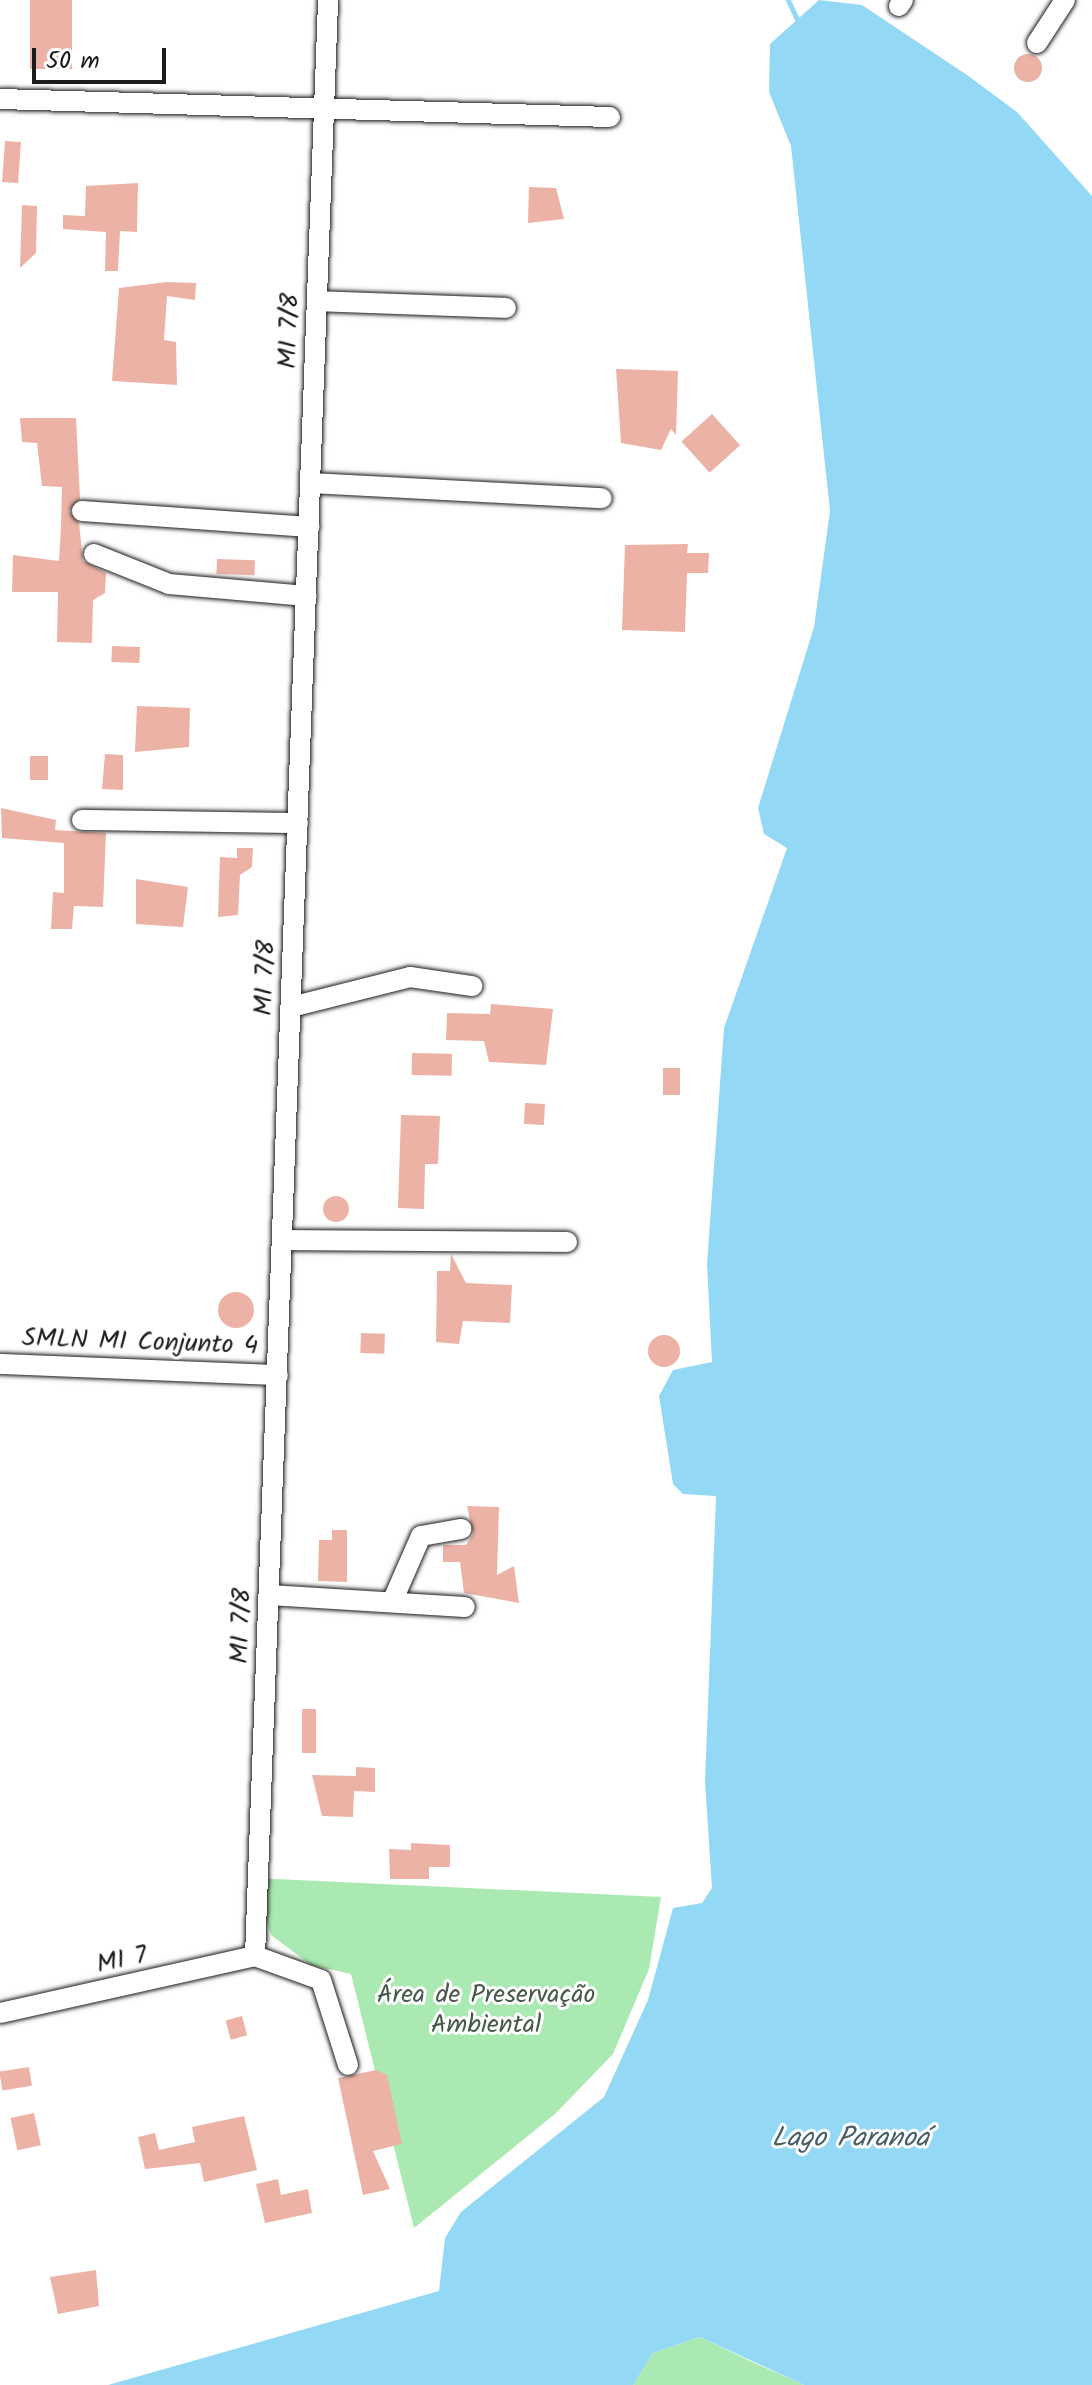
<!DOCTYPE html>
<meta charset="utf-8">
<style>
body{margin:0}
#map{position:relative;width:1092px;height:2385px;overflow:hidden;background:#fff;font-family:Kalam,sans-serif}
div>[style]{position:absolute}
.green>*{inset:0;background:#aae9b1}
.water>*{inset:0;background:#93d9f5}
.stream>*{height:5px;margin:-2.5px;padding:0 2.5px;transform-origin:2.5px;border-radius:2.5px;background:#93d9f5}
.building>*{inset:0;background:#ecb2a6;transform-origin:0 0}
.round{border-radius:50%}
.roads{filter:drop-shadow(0 0 2px #1c1c1c) drop-shadow(0 0 2px #1c1c1c)}
.minor>*{height:20px;margin:-10px;padding:0 10px;transform-origin:10px;border-radius:10px;background:#fff}
span{translate:-50% -50%;white-space:nowrap;text-align:center;line-height:1.15;-webkit-text-stroke:6px #fff;paint-order:stroke}
.street-label{font-size:26px;color:#1c1c1c}
.park-label{font-size:26px;color:#475a49}
.water-label{font-size:28px;color:#465e68;font-style:italic}
.scale{position:absolute;left:32px;top:48px;width:134px;height:36px;box-sizing:border-box;border:4px solid #1c1c1c;border-top:0;padding-left:10px;font-size:24px;line-height:28px;white-space:nowrap;color:#1c1c1c;-webkit-text-stroke:6px #fff;paint-order:stroke}
</style>
<div id="map">
<div class="green">
<div style="clip-path:polygon(254px 1878px,661px 1897px,649px 1969px,613px 2054px,555px 2114px,414px 2228px,351px 1974px,311px 1965px,271px 1935px)"></div>
<div style="clip-path:polygon(700px 2337px,748px 2360px,804px 2385px,633px 2385px,653px 2353px)"></div>
</div>
<div class="water">
<div style="clip-path:polygon(819px 0,862px 5px,967px 75px,1017px 112px,1092px 196px,1092px 2385px,804px 2385px,700px 2337px,653px 2353px,633px 2385px,108px 2385px,439px 2291px,445px 2238px,461px 2212px,604px 2097px,648px 2000px,673px 1908px,702px 1903px,712px 1888px,705px 1782px,716px 1496px,683px 1494px,673px 1484px,659px 1396px,673px 1370px,712px 1362px,707px 1264px,724px 1028px,787px 848px,764px 834px,758px 808px,814px 627px,830px 511px,791px 146px,769px 92px,770px 44px)"></div>
</div>
<div class="stream">
<div style="left:788px;top:0;width:23px;rotate:65deg"></div>
</div>
<div class="building">
<div style="left:30px;top:0;width:42px;height:69px"></div>
<div class="round" style="left:1014px;top:54px;width:28px;height:28px"></div>
<div style="left:5px;top:141px;width:16px;height:41px;rotate:4deg"></div>
<div style="clip-path:polygon(138px 183px,137px 232px,120px 231px,118px 271px,105px 271px,106px 232px,63px 229px,63px 215px,85px 216px,86px 186px)"></div>
<div style="clip-path:polygon(529px 187px,556px 188px,564px 219px,528px 223px)"></div>
<div style="clip-path:polygon(22px 205px,37px 206px,36px 253px,20px 268px)"></div>
<div style="clip-path:polygon(167px 282px,196px 283px,195px 300px,167px 296px,164px 340px,176px 342px,177px 385px,112px 381px,119px 288px)"></div>
<div style="clip-path:polygon(616px 369px,678px 371px,676px 435px,671px 429px,661px 450px,621px 443px)"></div>
<div style="left:712px;top:414px;width:42px;height:41px;rotate:48deg"></div>
<div style="clip-path:polygon(20px 418px,76px 418px,80px 499px,69px 511px,79px 523px,83px 561px,106px 573px,105px 593px,93px 600px,92px 643px,57px 642px,58px 592px,12px 592px,13px 555px,59px 561px,61px 526px,62px 487px,42px 486px,37px 443px,22px 442px)"></div>
<div style="clip-path:polygon(688px 544px,687px 553px,709px 553px,708px 573px,687px 573px,685px 632px,622px 630px,625px 545px)"></div>
<div style="left:217px;top:559px;width:38px;height:15px;rotate:2deg"></div>
<div style="left:112px;top:646px;width:28px;height:16px;rotate:2deg"></div>
<div style="clip-path:polygon(137px 706px,190px 708px,189px 747px,135px 752px)"></div>
<div style="clip-path:polygon(105px 754px,123px 755px,123px 790px,102px 789px)"></div>
<div style="left:30px;top:756px;width:18px;height:24px"></div>
<div style="clip-path:polygon(1px 808px,56px 820px,55px 830px,106px 833px,103px 907px,74px 906px,72px 929px,51px 929px,53px 892px,64px 893px,64px 843px,2px 838px)"></div>
<div style="clip-path:polygon(237px 848px,253px 848px,252px 867px,240px 875px,238px 915px,218px 917px,220px 857px,237px 858px)"></div>
<div style="clip-path:polygon(136px 879px,188px 887px,183px 927px,136px 924px)"></div>
<div style="clip-path:polygon(491px 1004px,553px 1009px,546px 1065px,489px 1062px,484px 1041px,446px 1040px,447px 1013px,490px 1014px)"></div>
<div style="left:412px;top:1053px;width:40px;height:22px;rotate:1deg"></div>
<div style="left:663px;top:1068px;width:17px;height:27px"></div>
<div style="left:525px;top:1103px;width:20px;height:21px;rotate:3deg"></div>
<div style="clip-path:polygon(401px 1115px,440px 1116px,438px 1164px,425px 1164px,424px 1209px,398px 1208px)"></div>
<div class="round" style="left:323px;top:1196px;width:26px;height:26px"></div>
<div style="clip-path:polygon(451px 1254px,466px 1283px,512px 1285px,510px 1323px,463px 1321px,459px 1344px,436px 1342px,437px 1271px,450px 1271px)"></div>
<div class="round" style="left:218px;top:1292px;width:36px;height:36px"></div>
<div style="left:361px;top:1333px;width:24px;height:20px;rotate:2deg"></div>
<div class="round" style="left:648px;top:1335px;width:32px;height:32px"></div>
<div style="clip-path:polygon(467px 1506px,499px 1507px,497px 1575px,514px 1566px,519px 1603px,464px 1593px,460px 1562px,443px 1562px,443px 1545px,466px 1545px,473px 1534px)"></div>
<div style="clip-path:polygon(332px 1530px,347px 1530px,347px 1582px,318px 1581px,319px 1540px,332px 1540px)"></div>
<div style="left:302px;top:1709px;width:14px;height:44px"></div>
<div style="clip-path:polygon(356px 1767px,375px 1768px,375px 1792px,354px 1791px,353px 1817px,322px 1816px,312px 1775px,356px 1776px)"></div>
<div style="clip-path:polygon(411px 1843px,450px 1845px,450px 1867px,429px 1867px,429px 1879px,390px 1879px,389px 1849px,411px 1850px)"></div>
<div style="left:242px;top:2016px;width:20px;height:17px;rotate:75deg"></div>
<div style="left:29px;top:2067px;width:19px;height:30px;rotate:81deg"></div>
<div style="clip-path:polygon(376px 2070px,387px 2075px,402px 2144px,373px 2151px,390px 2189px,363px 2195px,338px 2078px)"></div>
<div style="left:34px;top:2113px;width:33px;height:24px;rotate:78deg"></div>
<div style="clip-path:polygon(244px 2116px,257px 2170px,204px 2182px,200px 2163px,145px 2169px,138px 2137px,155px 2133px,159px 2150px,195px 2142px,192px 2127px)"></div>
<div style="clip-path:polygon(278px 2179px,281px 2195px,308px 2189px,312px 2213px,265px 2223px,256px 2184px)"></div>
<div style="clip-path:polygon(96px 2270px,99px 2306px,58px 2314px,50px 2277px)"></div>
</div>
<div class="roads">
<div class="minor">
<div style="left:899px;top:6px;width:7px;rotate:-56deg"></div>
<div style="left:1037px;top:43px;width:51px;rotate:-56.9deg"></div>
<div style="left:0;top:99px;width:610px;rotate:1.69deg"></div>
<div style="left:317px;top:301px;width:189px;rotate:2.1deg"></div>
<div style="left:311px;top:483px;width:291px;rotate:3deg"></div>
<div style="left:82px;top:511px;width:228px;rotate:4deg"></div>
<div style="left:94px;top:554px;width:81px;rotate:21.8deg"></div>
<div style="left:169px;top:584px;width:138px;rotate:5deg"></div>
<div style="left:82px;top:820px;width:216px;rotate:0.8deg"></div>
<div style="left:291px;top:1007px;width:123px;rotate:-14.1deg"></div>
<div style="left:410px;top:977px;width:63px;rotate:8.3deg"></div>
<div style="left:283px;top:1240px;width:284px;rotate:0.4deg"></div>
<div style="left:0;top:1364px;width:278px;rotate:2.3deg"></div>
<div style="left:269px;top:1595px;width:196px;rotate:3.5deg"></div>
<div style="left:392px;top:1602px;width:72px;rotate:-66.3deg"></div>
<div style="left:421px;top:1536px;width:41px;rotate:-9.9deg"></div>
<div style="left:255px;top:1956px;width:70px;rotate:20deg"></div>
<div style="left:321px;top:1980px;width:89px;rotate:72.4deg"></div>
<div style="left:0;top:2013px;width:261px;rotate:-12.6deg"></div>
<div style="left:255px;top:1956px;width:1957px;rotate:-87.86deg"></div>
</div>
</div>
<div class="street-label">
<span style="left:290px;top:331px;rotate:-88deg">MI 7/8</span>
<span style="left:266px;top:978px;rotate:-88deg">MI 7/8</span>
<span style="left:140px;top:1343px;rotate:2deg">SMLN MI Conjunto 4</span>
<span style="left:242px;top:1626px;rotate:-88deg">MI 7/8</span>
<span style="left:122px;top:1961px;rotate:-12deg">MI 7</span>
</div>
<div class="park-label">
<span style="left:486px;top:2011px">Área de Preservação<br>Ambiental</span>
</div>
<div class="water-label">
<span style="left:850px;top:2139px">Lago Paranoá</span>
</div>
<div class="scale">50 m</div>
</div>
